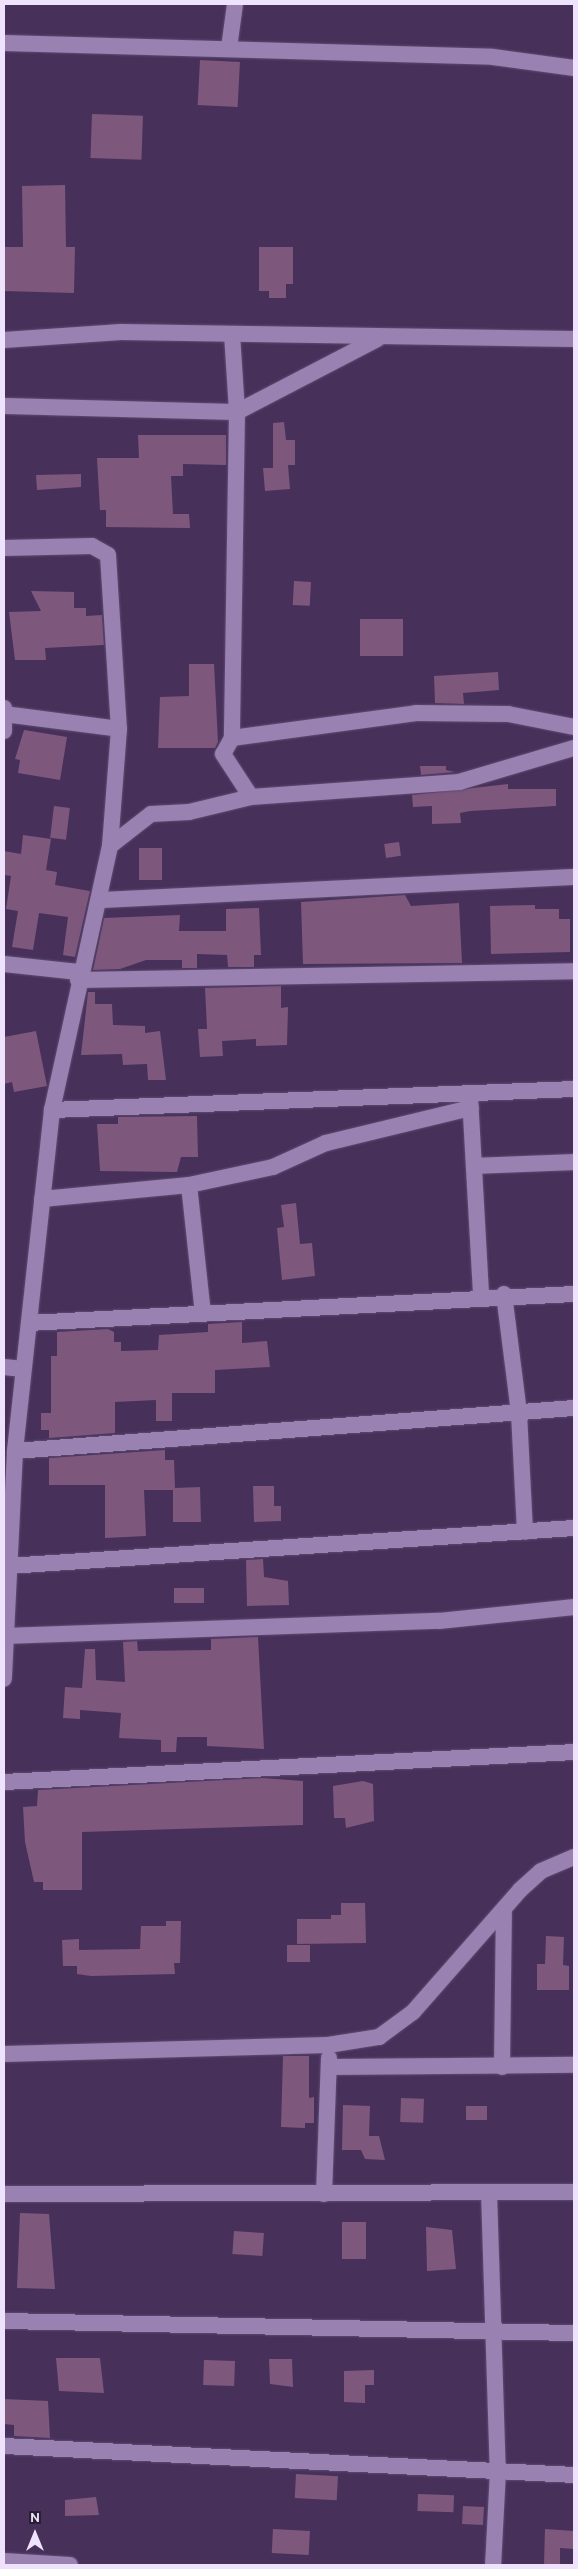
<!DOCTYPE html>
<style>
body{margin:0}
#map{position:relative;width:578px;height:2569px;overflow:hidden;background:#47315b;font-family:Overpass,sans-serif}
div>[style]{position:absolute}
.building>*{inset:0;background:#7e577d;transform-origin:0 0}
.roads{filter:drop-shadow(0 0 1px #5f4c70) drop-shadow(0 0 1px #5f4c70)}
.street>*{height:16px;margin:-8px;padding:0 8px;transform-origin:8px;border-radius:8px;background:#9981b1}
span{translate:-50% -50%;white-space:nowrap;text-align:center;line-height:1.15;-webkit-text-stroke:5px #281e32;paint-order:stroke}
.frame{position:absolute;inset:0;border:5px solid #eee2fc;pointer-events:none}
.north{position:absolute;left:10px;top:2509px;width:50px;height:50px;-webkit-text-stroke:4px #281e32;paint-order:stroke;rotate:0deg;font-size:14px;font-weight:700;line-height:20px;text-align:center;color:#eee2fc}
.north::after{content:'';display:block;margin:auto;width:18px;height:22px;background:#eee2fc;clip-path:polygon(50% 0,100% 100%,50% 72%,0 100%)}
</style>
<div id="map">
<div class="building">
<div style="left:200px;top:60px;width:40px;height:45px;rotate:3deg"></div>
<div style="left:92px;top:114px;width:51px;height:44px;rotate:2deg"></div>
<div style="clip-path:polygon(65px 185px,66px 247px,75px 247px,74px 293px,4px 291px,4px 247px,23px 247px,22px 186px)"></div>
<div style="clip-path:polygon(259px 247px,293px 247px,293px 284px,286px 284px,286px 298px,269px 298px,269px 291px,259px 291px)"></div>
<div style="clip-path:polygon(284px 422px,286px 440px,295px 440px,295px 465px,288px 465px,290px 489px,265px 491px,263px 468px,273px 468px,273px 423px)"></div>
<div style="clip-path:polygon(138px 435px,226px 435px,226px 465px,183px 464px,183px 476px,171px 476px,173px 514px,189px 514px,190px 528px,106px 527px,106px 510px,100px 510px,97px 458px,139px 458px)"></div>
<div style="clip-path:polygon(81px 474px,81px 487px,37px 490px,36px 475px)"></div>
<div style="left:294px;top:581px;width:17px;height:24px;rotate:3deg"></div>
<div style="clip-path:polygon(31px 591px,74px 592px,74px 608px,86px 608px,86px 616px,102px 615px,104px 645px,45px 648px,46px 660px,15px 660px,9px 612px,41px 611px)"></div>
<div style="left:360px;top:619px;width:43px;height:37px"></div>
<div style="clip-path:polygon(189px 664px,214px 664px,218px 742px,215px 748px,158px 748px,160px 697px,189px 696px)"></div>
<div style="clip-path:polygon(498px 672px,499px 690px,463px 693px,464px 704px,435px 703px,434px 676px)"></div>
<div style="clip-path:polygon(24px 730px,67px 737px,60px 780px,18px 773px,20px 760px,15px 759px)"></div>
<div style="clip-path:polygon(420px 766px,446px 766px,446px 770px,455px 772px,421px 775px)"></div>
<div style="clip-path:polygon(508px 784px,508px 789px,556px 789px,556px 806px,470px 811px,460px 813px,461px 823px,432px 824px,432px 806px,413px 807px,412px 795px)"></div>
<div style="left:54px;top:806px;width:16px;height:32px;rotate:7deg"></div>
<div style="clip-path:polygon(23px 835px,51px 839px,46px 870px,57px 872px,55px 885px,90px 891px,75px 957px,63px 955px,68px 917px,39px 913px,33px 950px,12px 947px,18px 911px,6px 909px,11px 876px,4px 875px,4px 851px,21px 854px)"></div>
<div style="left:399px;top:842px;width:14px;height:15px;rotate:82deg"></div>
<div style="left:139px;top:848px;width:23px;height:32px"></div>
<div style="clip-path:polygon(405px 895px,411px 906px,459px 903px,462px 963px,303px 964px,301px 902px)"></div>
<div style="clip-path:polygon(535px 905px,535px 909px,559px 909px,559px 919px,570px 919px,570px 952px,491px 954px,490px 906px)"></div>
<div style="clip-path:polygon(259px 908px,261px 955px,254px 955px,254px 967px,228px 967px,227px 955px,197px 954px,197px 968px,182px 968px,182px 960px,146px 960px,120px 969px,93px 970px,104px 918px,180px 915px,179px 931px,226px 931px,226px 909px)"></div>
<div style="clip-path:polygon(281px 986px,281px 1008px,288px 1007px,287px 1045px,256px 1046px,256px 1039px,222px 1041px,223px 1056px,200px 1057px,198px 1029px,207px 1029px,205px 988px)"></div>
<div style="clip-path:polygon(88px 992px,95px 992px,95px 1004px,112px 1004px,113px 1025px,145px 1026px,145px 1033px,160px 1031px,166px 1080px,148px 1080px,147px 1064px,123px 1065px,122px 1054px,81px 1055px)"></div>
<div style="clip-path:polygon(36px 1031px,47px 1086px,14px 1092px,12px 1082px,4px 1084px,4px 1037px)"></div>
<div style="clip-path:polygon(197px 1116px,198px 1157px,181px 1157px,177px 1172px,100px 1171px,97px 1124px,118px 1124px,118px 1117px)"></div>
<div style="clip-path:polygon(296px 1203px,300px 1244px,312px 1243px,315px 1276px,282px 1280px,277px 1228px,284px 1227px,281px 1205px)"></div>
<div style="clip-path:polygon(242px 1322px,242px 1343px,267px 1341px,270px 1367px,215px 1370px,215px 1393px,172px 1393px,172px 1421px,156px 1421px,156px 1400px,115px 1402px,115px 1433px,49px 1438px,49px 1430px,41px 1430px,41px 1413px,51px 1413px,51px 1356px,57px 1356px,57px 1332px,108px 1329px,114px 1332px,114px 1342px,121px 1342px,121px 1351px,158px 1350px,159px 1335px,208px 1332px,208px 1324px)"></div>
<div style="clip-path:polygon(165px 1450px,165px 1460px,174px 1460px,175px 1488px,200px 1487px,201px 1522px,173px 1522px,173px 1490px,144px 1490px,146px 1536px,105px 1538px,105px 1485px,49px 1485px,49px 1458px)"></div>
<div style="clip-path:polygon(253px 1486px,274px 1486px,274px 1506px,281px 1506px,281px 1521px,254px 1522px)"></div>
<div style="clip-path:polygon(263px 1559px,264px 1577px,288px 1581px,289px 1605px,247px 1606px,246px 1560px)"></div>
<div style="left:174px;top:1588px;width:30px;height:15px"></div>
<div style="clip-path:polygon(258px 1637px,264px 1749px,207px 1746px,207px 1737px,177px 1737px,176px 1752px,161px 1752px,161px 1740px,119px 1738px,121px 1713px,80px 1710px,80px 1719px,63px 1718px,65px 1687px,82px 1688px,85px 1649px,95px 1649px,96px 1680px,125px 1682px,123px 1642px,137px 1641px,138px 1651px,211px 1650px,211px 1639px)"></div>
<div style="clip-path:polygon(262px 1778px,303px 1781px,303px 1825px,82px 1832px,82px 1890px,43px 1890px,43px 1882px,34px 1882px,25px 1842px,23px 1807px,37px 1806px,38px 1790px)"></div>
<div style="clip-path:polygon(363px 1781px,373px 1784px,374px 1821px,346px 1828px,345px 1818px,334px 1818px,333px 1786px)"></div>
<div style="clip-path:polygon(341px 1903px,365px 1903px,366px 1943px,297px 1944px,297px 1919px,331px 1919px,331px 1915px,341px 1915px)"></div>
<div style="clip-path:polygon(166px 1921px,181px 1921px,180px 1963px,174px 1963px,175px 1974px,91px 1976px,77px 1974px,77px 1966px,63px 1966px,62px 1940px,79px 1939px,79px 1950px,140px 1949px,141px 1926px,166px 1926px)"></div>
<div style="clip-path:polygon(546px 1936px,564px 1937px,563px 1965px,569px 1966px,569px 1990px,537px 1990px,537px 1964px,545px 1964px)"></div>
<div style="left:287px;top:1945px;width:23px;height:17px"></div>
<div style="clip-path:polygon(283px 2056px,309px 2056px,309px 2098px,314px 2097px,314px 2123px,305px 2123px,305px 2128px,281px 2127px)"></div>
<div style="left:401px;top:2098px;width:23px;height:24px;rotate:2deg"></div>
<div style="clip-path:polygon(343px 2105px,370px 2106px,369px 2136px,379px 2136px,385px 2160px,365px 2159px,361px 2150px,342px 2150px)"></div>
<div style="left:466px;top:2106px;width:21px;height:14px"></div>
<div style="clip-path:polygon(20px 2213px,49px 2214px,55px 2289px,17px 2288px)"></div>
<div style="left:342px;top:2222px;width:24px;height:37px"></div>
<div style="clip-path:polygon(426px 2227px,452px 2230px,456px 2269px,427px 2271px)"></div>
<div style="left:234px;top:2231px;width:30px;height:23px;rotate:4deg"></div>
<div style="clip-path:polygon(56px 2358px,100px 2358px,104px 2393px,59px 2391px)"></div>
<div style="clip-path:polygon(269px 2359px,292px 2359px,293px 2387px,270px 2384px)"></div>
<div style="left:204px;top:2360px;width:31px;height:25px;rotate:2deg"></div>
<div style="clip-path:polygon(374px 2370px,374px 2385px,365px 2385px,365px 2403px,344px 2402px,344px 2371px)"></div>
<div style="clip-path:polygon(4px 2399px,48px 2401px,50px 2438px,14px 2436px,14px 2425px,4px 2424px)"></div>
<div style="left:296px;top:2474px;width:42px;height:24px;rotate:3deg"></div>
<div style="left:418px;top:2494px;width:36px;height:17px;rotate:2deg"></div>
<div style="clip-path:polygon(96px 2497px,99px 2515px,65px 2516px,65px 2500px)"></div>
<div style="left:463px;top:2506px;width:21px;height:18px;rotate:3deg"></div>
<div style="left:273px;top:2529px;width:37px;height:24px;rotate:3deg"></div>
<div style="clip-path:polygon(545px 2529px,574px 2531px,574px 2549px,560px 2548px,560px 2565px,544px 2565px)"></div>
</div>
<div class="roads">
<div class="street">
<div style="left:4px;top:43px;width:489px;rotate:1.6deg"></div>
<div style="left:493px;top:57px;width:82px;rotate:7.7deg"></div>
<div style="left:229px;top:48px;width:44px;rotate:-82.2deg"></div>
<div style="left:232px;top:334px;width:78px;rotate:86.3deg"></div>
<div style="left:237px;top:412px;width:326px;rotate:90.9deg"></div>
<div style="left:232px;top:738px;width:18px;rotate:119deg"></div>
<div style="left:223px;top:754px;width:51px;rotate:56.9deg"></div>
<div style="left:4px;top:340px;width:117px;rotate:-3.9deg"></div>
<div style="left:121px;top:332px;width:453px;rotate:0.9deg"></div>
<div style="left:4px;top:406px;width:233px;rotate:1.5deg"></div>
<div style="left:237px;top:412px;width:158px;rotate:-27.5deg"></div>
<div style="left:4px;top:548px;width:88px;rotate:-1.3deg"></div>
<div style="left:92px;top:546px;width:18px;rotate:29deg"></div>
<div style="left:108px;top:555px;width:174px;rotate:86.4deg"></div>
<div style="left:119px;top:729px;width:117px;rotate:94.4deg"></div>
<div style="left:110px;top:846px;width:270px;rotate:102.4deg"></div>
<div style="left:52px;top:1110px;width:343px;rotate:96.2deg"></div>
<div style="left:15px;top:1451px;width:228px;rotate:92.8deg"></div>
<div style="left:4px;top:708px;width:23px;rotate:90deg"></div>
<div style="left:4px;top:714px;width:116px;rotate:7.4deg"></div>
<div style="left:232px;top:738px;width:186px;rotate:-7.7deg"></div>
<div style="left:416px;top:713px;width:92px;rotate:0.6deg"></div>
<div style="left:508px;top:714px;width:67px;rotate:11.1deg"></div>
<div style="left:110px;top:846px;width:52px;rotate:-38deg"></div>
<div style="left:151px;top:814px;width:38px;rotate:-3deg"></div>
<div style="left:189px;top:812px;width:64px;rotate:-13.6deg"></div>
<div style="left:251px;top:797px;width:209px;rotate:-4.1deg"></div>
<div style="left:459px;top:782px;width:120px;rotate:-16.5deg"></div>
<div style="left:100px;top:900px;width:475px;rotate:-2.8deg"></div>
<div style="left:4px;top:964px;width:75px;rotate:6.1deg"></div>
<div style="left:78px;top:980px;width:496px;rotate:-1deg"></div>
<div style="left:470px;top:1097px;width:199px;rotate:86.8deg"></div>
<div style="left:52px;top:1110px;width:522px;rotate:-2.3deg"></div>
<div style="left:474px;top:1166px;width:100px;rotate:-2.3deg"></div>
<div style="left:189px;top:1185px;width:129px;rotate:83.8deg"></div>
<div style="left:42px;top:1199px;width:148px;rotate:-5.4deg"></div>
<div style="left:189px;top:1185px;width:86px;rotate:-12.1deg"></div>
<div style="left:273px;top:1167px;width:58px;rotate:-24.4deg"></div>
<div style="left:326px;top:1143px;width:149px;rotate:-13.6deg"></div>
<div style="left:504px;top:1294px;width:120px;rotate:82.8deg"></div>
<div style="left:519px;top:1413px;width:119px;rotate:87.1deg"></div>
<div style="left:29px;top:1323px;width:546px;rotate:-3.05deg"></div>
<div style="left:4px;top:1367px;width:19px;rotate:6deg"></div>
<div style="left:15px;top:1451px;width:561px;rotate:-4.4deg"></div>
<div style="left:8px;top:1566px;width:567px;rotate:-3.84deg"></div>
<div style="left:4px;top:1636px;width:435px;rotate:-2deg"></div>
<div style="left:439px;top:1621px;width:136px;rotate:-5.9deg"></div>
<div style="left:4px;top:1782px;width:571px;rotate:-3.01deg"></div>
<div style="left:4px;top:2054px;width:324px;rotate:-1.6deg"></div>
<div style="left:328px;top:2045px;width:52px;rotate:-8.9deg"></div>
<div style="left:379px;top:2037px;width:42px;rotate:-36.3deg"></div>
<div style="left:413px;top:2012px;width:162px;rotate:-48.7deg"></div>
<div style="left:520px;top:1890px;width:28px;rotate:-42deg"></div>
<div style="left:541px;top:1871px;width:36px;rotate:-23deg"></div>
<div style="left:329px;top:2067px;width:245px;rotate:-0.5deg"></div>
<div style="left:502px;top:2067px;width:154px;rotate:-89.3deg"></div>
<div style="left:489px;top:2192px;width:279px;rotate:88.2deg"></div>
<div style="left:498px;top:2471px;width:94px;rotate:93deg"></div>
<div style="left:4px;top:2194px;width:570px;rotate:-0.2deg"></div>
<div style="left:324px;top:2194px;width:136px;rotate:-87.9deg"></div>
<div style="left:4px;top:2321px;width:570px;rotate:1.21deg"></div>
<div style="left:4px;top:2446px;width:571px;rotate:2.91deg"></div>
<div style="left:4px;top:2561px;width:66px;rotate:3.5deg"></div>
</div>
</div>
<div class="frame"></div>
<div class="north">N</div>
</div>
